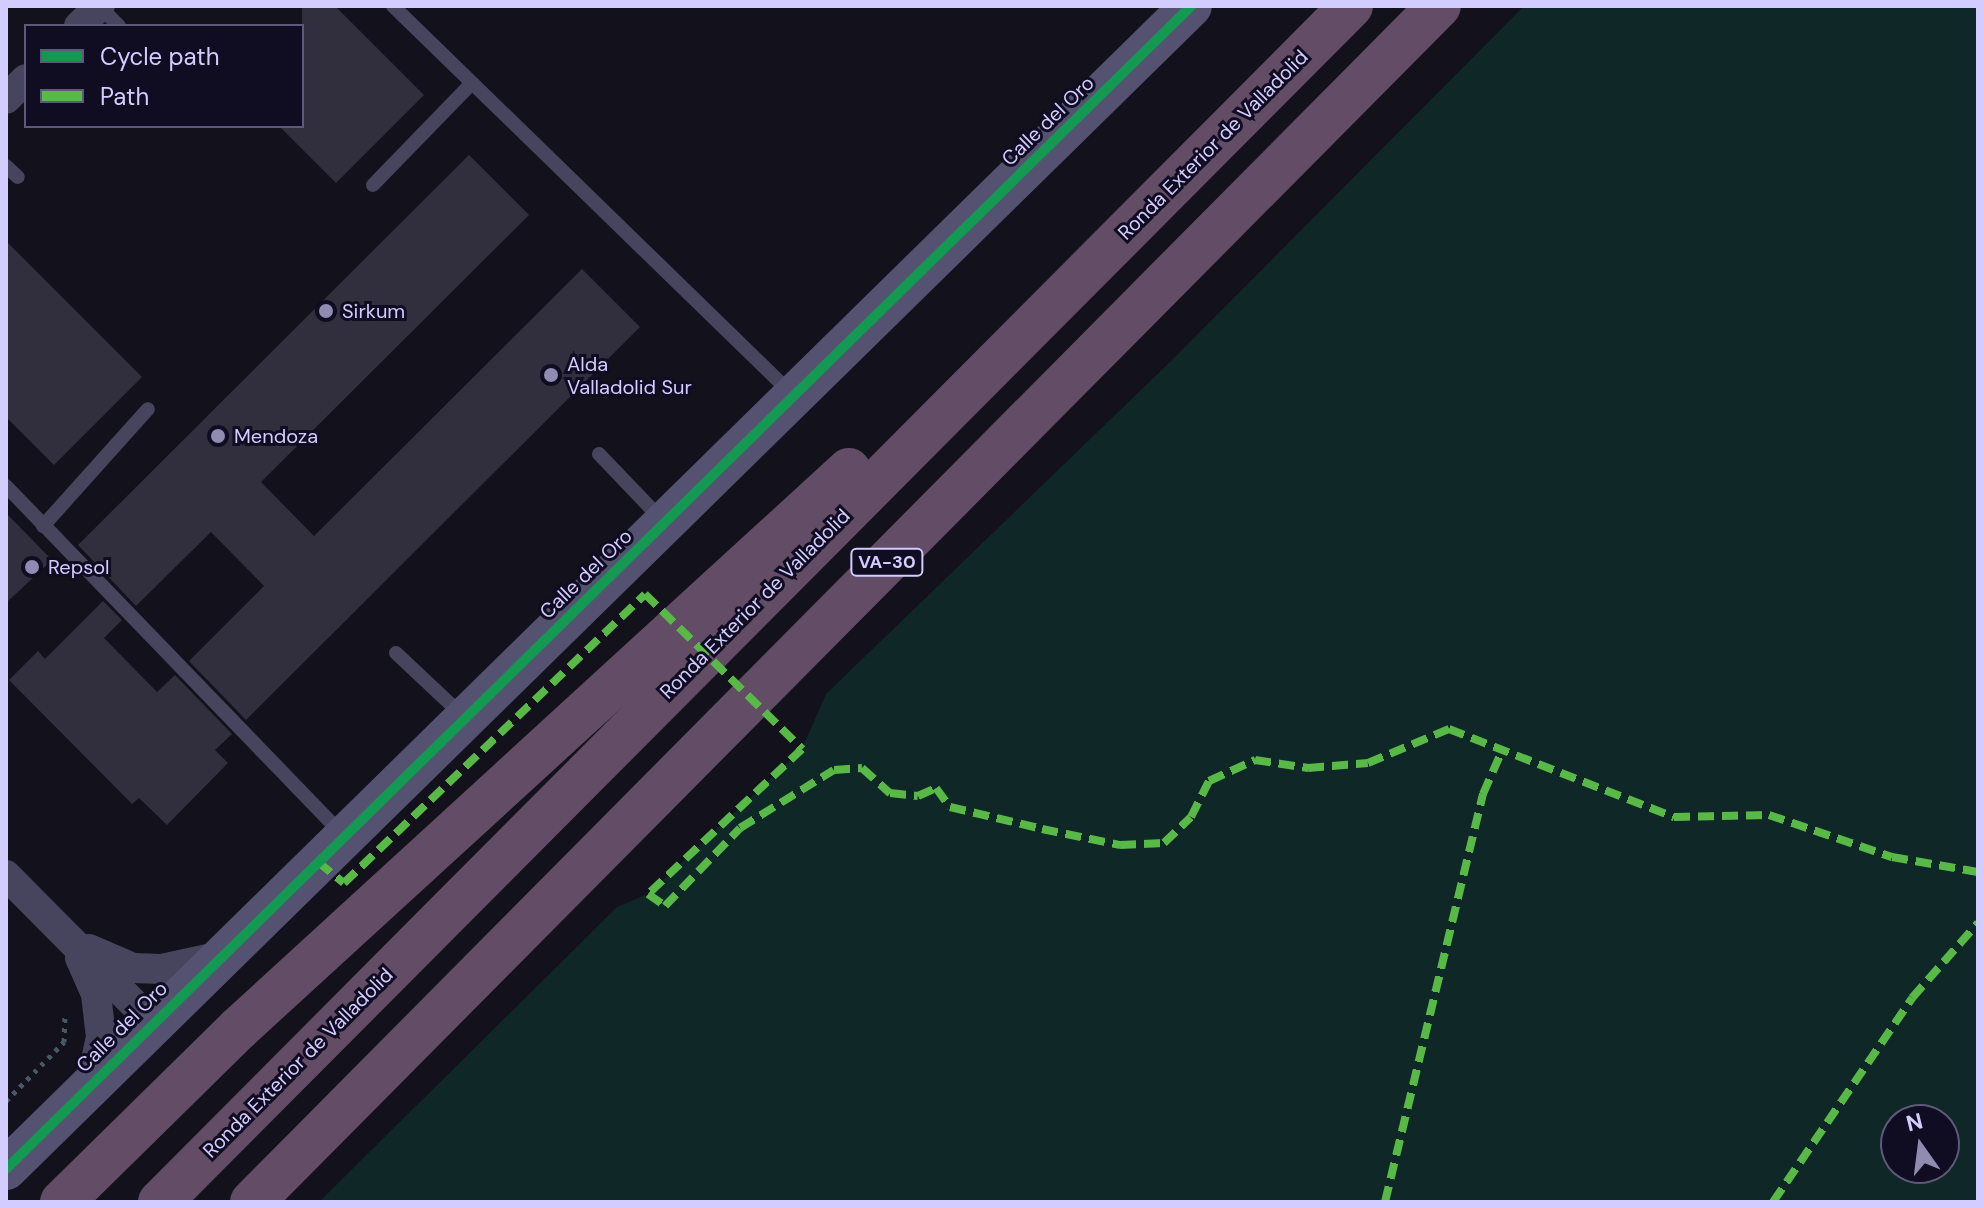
<!DOCTYPE html>
<style>
body{margin:0}
#map{position:relative;width:1984px;height:1208px;overflow:hidden;background:#13111c;font-family:"DM Sans",sans-serif}
div>[style]{position:absolute}
.green>*{inset:0;background:#102728}
.building>*{inset:0;background:#312e3e}
.path>*{height:5px;margin-top:-2.5px;transform-origin:0;background:repeating-linear-gradient(90deg,#495867 0 4px,transparent 0 10px)}
.lane>*{height:14px;margin:-7px;padding:0 7px;transform-origin:7px;border-radius:7px;background:#47455d}
.street>*{height:30px;margin:-15px;padding:0 15px;transform-origin:15px;border-radius:15px;background:#47455d}
.secondary>*{height:42px;margin:-21px;padding:0 21px;transform-origin:21px;border-radius:21px;background:#545270}
.highway>*{height:44px;margin:-22px;padding:0 22px;transform-origin:22px;border-radius:22px;background:#634c65}
.quiet>*{height:8px;margin-top:-4px;transform-origin:0;background:repeating-linear-gradient(90deg,#58b947 0 16px,transparent 0 24px)}
.cycleway>*{height:10px;margin:-5px;padding:0 5px;transform-origin:5px;border-radius:5px;background:#139951}
.dots>*{width:22px;height:22px;translate:-50% -50%;box-sizing:border-box;border:4px solid #100c21;border-radius:50%}
span{translate:-50% -50%;white-space:nowrap;text-align:center;line-height:1.15;-webkit-text-stroke:6px #100c21;paint-order:stroke}
.shield-label span{padding:2px 6px;background:#100c21;border:2px solid;border-radius:6px;-webkit-text-stroke-width:0}
.shield-label{font-size:18px;color:#d3ccff;font-weight:700}
.street-label{font-size:20px;color:#d3ccff}
.poi-label{font-size:20px;color:#d3ccff}
.left{translate:0 -50%;text-align:left}
.frame{position:absolute;inset:0;border:8px solid #d3ccff;pointer-events:none}
.legend{position:absolute;left:24px;top:24px;width:280px;height:104px;box-sizing:border-box;background:#100c21;border:2px solid #5e597a;margin:0;padding:10px 14px;list-style:none;font-size:24px;color:#d3ccff}
.legend li{display:flex;align-items:center;gap:16px;height:40px}
.legend b{width:40px;border:2px solid #5e597a}
.north{position:absolute;left:1880px;top:1104px;width:80px;height:80px;box-sizing:border-box;background:#100c21;border:2px solid #5e597a;border-radius:50%;rotate:346deg;font-size:22px;font-weight:700;line-height:32px;text-align:center;color:#d3ccff}
.north::after{content:'';display:block;margin:auto;width:28px;height:36px;background:#908bb0;clip-path:polygon(50% 0,100% 100%,50% 72%,0 100%)}
</style>
<div id="map">
<div class="green">
<div style="clip-path:polygon(evenodd,1524px 6px,1978px 6px,1978px 1202px,319px 1202px,617px 907px,648px 894px,802px 749px,826px 694px,1172px 360px,1524px 6px,1944px 1120px,1944px 1168px,1896px 1168px,1896px 1120px,1944px 1120px)"></div>
</div>
<div class="building">
<div style="clip-path:polygon(302px 6px,335px 6px,424px 95px,336px 183px,279px 126px,302px 126px)"></div>
<div style="clip-path:polygon(469px 155px,529px 215px,261px 482px,314px 536px,582px 269px,640px 327px,246px 720px,189px 661px,264px 586px,211px 532px,136px 606px,78px 545px)"></div>
<div style="clip-path:polygon(6px 241px,142px 377px,54px 465px,6px 417px)"></div>
<div style="clip-path:polygon(6px 513px,52px 560px,6px 603px)"></div>
<div style="clip-path:polygon(103px 601px,122px 620px,104px 638px,157px 692px,175px 675px,232px 734px,215px 750px,228px 763px,167px 825px,139px 798px,132px 804px,9px 680px,38px 651px,45px 659px)"></div>
</div>
<div class="path">
<div style="left:6px;top:1101px;width:83px;rotate:-45.5deg"></div>
<div style="left:64px;top:1042px;width:29px;rotate:-88deg"></div>
</div>
<div class="lane">
<div style="left:99px;top:6px;width:28px;rotate:45deg"></div>
<div style="left:393px;top:6px;width:555px;rotate:44.2deg"></div>
<div style="left:6px;top:166px;width:16px;rotate:43deg"></div>
<div style="left:373px;top:185px;width:142px;rotate:-45.9deg"></div>
<div style="left:599px;top:454px;width:91px;rotate:46.3deg"></div>
<div style="left:6px;top:486px;width:484px;rotate:46deg"></div>
<div style="left:43px;top:526px;width:157px;rotate:-48.1deg"></div>
<div style="left:396px;top:653px;width:92px;rotate:43.2deg"></div>
</div>
<div class="street">
<div style="left:79px;top:26px;width:29px;rotate:-44deg"></div>
<div style="left:6px;top:99px;width:28px;rotate:-45deg"></div>
<div style="left:6px;top:875px;width:207px;rotate:45.2deg"></div>
<div style="left:89px;top:949px;width:48px;rotate:23.4deg"></div>
<div style="left:133px;top:968px;width:29px;rotate:2deg"></div>
<div style="left:162px;top:969px;width:60px;rotate:-12.4deg"></div>
<div style="left:80px;top:958px;width:39px;rotate:66deg"></div>
<div style="left:96px;top:994px;width:43px;rotate:83.4deg"></div>
<div style="left:101px;top:1037px;width:47px;rotate:102.3deg"></div>
</div>
<div class="secondary">
<div style="left:6px;top:1169px;width:1660px;rotate:-44.46deg"></div>
</div>
<div class="highway">
<div style="left:62px;top:1202px;width:247px;rotate:-44.5deg"></div>
<div style="left:238px;top:1029px;width:828px;rotate:-42.46deg"></div>
<div style="left:160px;top:1202px;width:1688px;rotate:-45.12deg"></div>
<div style="left:252px;top:1202px;width:1685px;rotate:-45.22deg"></div>
</div>
<div class="quiet">
<div style="left:318px;top:862px;width:33px;rotate:39deg"></div>
<div style="left:344px;top:883px;width:417px;rotate:-43.8deg"></div>
<div style="left:645px;top:594px;width:221px;rotate:44.6deg"></div>
<div style="left:802px;top:749px;width:212px;rotate:136.7deg"></div>
<div style="left:648px;top:894px;width:21px;rotate:35deg"></div>
<div style="left:665px;top:906px;width:108px;rotate:-46.1deg"></div>
<div style="left:740px;top:828px;width:110px;rotate:-31.7deg"></div>
<div style="left:834px;top:770px;width:28px;rotate:-4deg"></div>
<div style="left:862px;top:768px;width:38px;rotate:42deg"></div>
<div style="left:890px;top:793px;width:28px;rotate:6deg"></div>
<div style="left:918px;top:796px;width:20px;rotate:-24deg"></div>
<div style="left:936px;top:788px;width:24px;rotate:54deg"></div>
<div style="left:950px;top:807px;width:95px;rotate:13.4deg"></div>
<div style="left:1042px;top:829px;width:80px;rotate:11.6deg"></div>
<div style="left:1120px;top:845px;width:44px;rotate:-2.6deg"></div>
<div style="left:1164px;top:843px;width:37px;rotate:-44deg"></div>
<div style="left:1191px;top:817px;width:40px;rotate:-63.4deg"></div>
<div style="left:1209px;top:781px;width:51px;rotate:-24.5deg"></div>
<div style="left:1255px;top:760px;width:54px;rotate:8.6deg"></div>
<div style="left:1308px;top:768px;width:60px;rotate:-4.8deg"></div>
<div style="left:1368px;top:763px;width:88px;rotate:-22.8deg"></div>
<div style="left:1449px;top:729px;width:242px;rotate:21.4deg"></div>
<div style="left:1674px;top:817px;width:95px;rotate:-1.2deg"></div>
<div style="left:1769px;top:815px;width:130px;rotate:18.9deg"></div>
<div style="left:1892px;top:857px;width:87px;rotate:9.9deg"></div>
<div style="left:1385px;top:1202px;width:420px;rotate:-76.5deg"></div>
<div style="left:1483px;top:794px;width:45px;rotate:-66.3deg"></div>
<div style="left:1773px;top:1202px;width:247px;rotate:-55.7deg"></div>
<div style="left:1912px;top:998px;width:100px;rotate:-48.7deg"></div>
</div>
<div class="cycleway">
<div style="left:6px;top:1169px;width:1660px;rotate:-44.46deg"></div>
</div>
<div class="dots">
<div style="left:326px;top:311px;background:#908bb0"></div>
<div style="left:551px;top:375px;background:#908bb0"></div>
<div style="left:218px;top:436px;background:#908bb0"></div>
<div style="left:32px;top:567px;background:#908bb0"></div>
</div>
<div class="shield-label">
<span style="left:887px;top:562px">VA-30</span>
</div>
<div class="street-label">
<span style="left:1048px;top:121px;rotate:-44deg">Calle del Oro</span>
<span style="left:1213px;top:145px;rotate:-45deg">Ronda Exterior de Valladolid</span>
<span style="left:586px;top:574px;rotate:-44deg">Calle del Oro</span>
<span style="left:755px;top:604px;rotate:-45deg">Ronda Exterior de Valladolid</span>
<span style="left:122px;top:1027px;rotate:-45deg">Calle del Oro</span>
<span style="left:298px;top:1063px;rotate:-45deg">Ronda Exterior de Valladolid</span>
</div>
<div class="poi-label">
<span class="left" style="left:342px;top:311px">Sirkum</span>
<span class="left" style="left:567px;top:376px">Alda<br>Valladolid Sur</span>
<span class="left" style="left:234px;top:436px">Mendoza</span>
<span class="left" style="left:48px;top:567px">Repsol</span>
</div>
<div class="frame"></div>
<ul class="legend">
<li><b style="height:10px;background:#139951"></b>Cycle path</li>
<li><b style="height:10px;background:#58b947"></b>Path</li>
</ul>
<div class="north">N</div>
</div>
